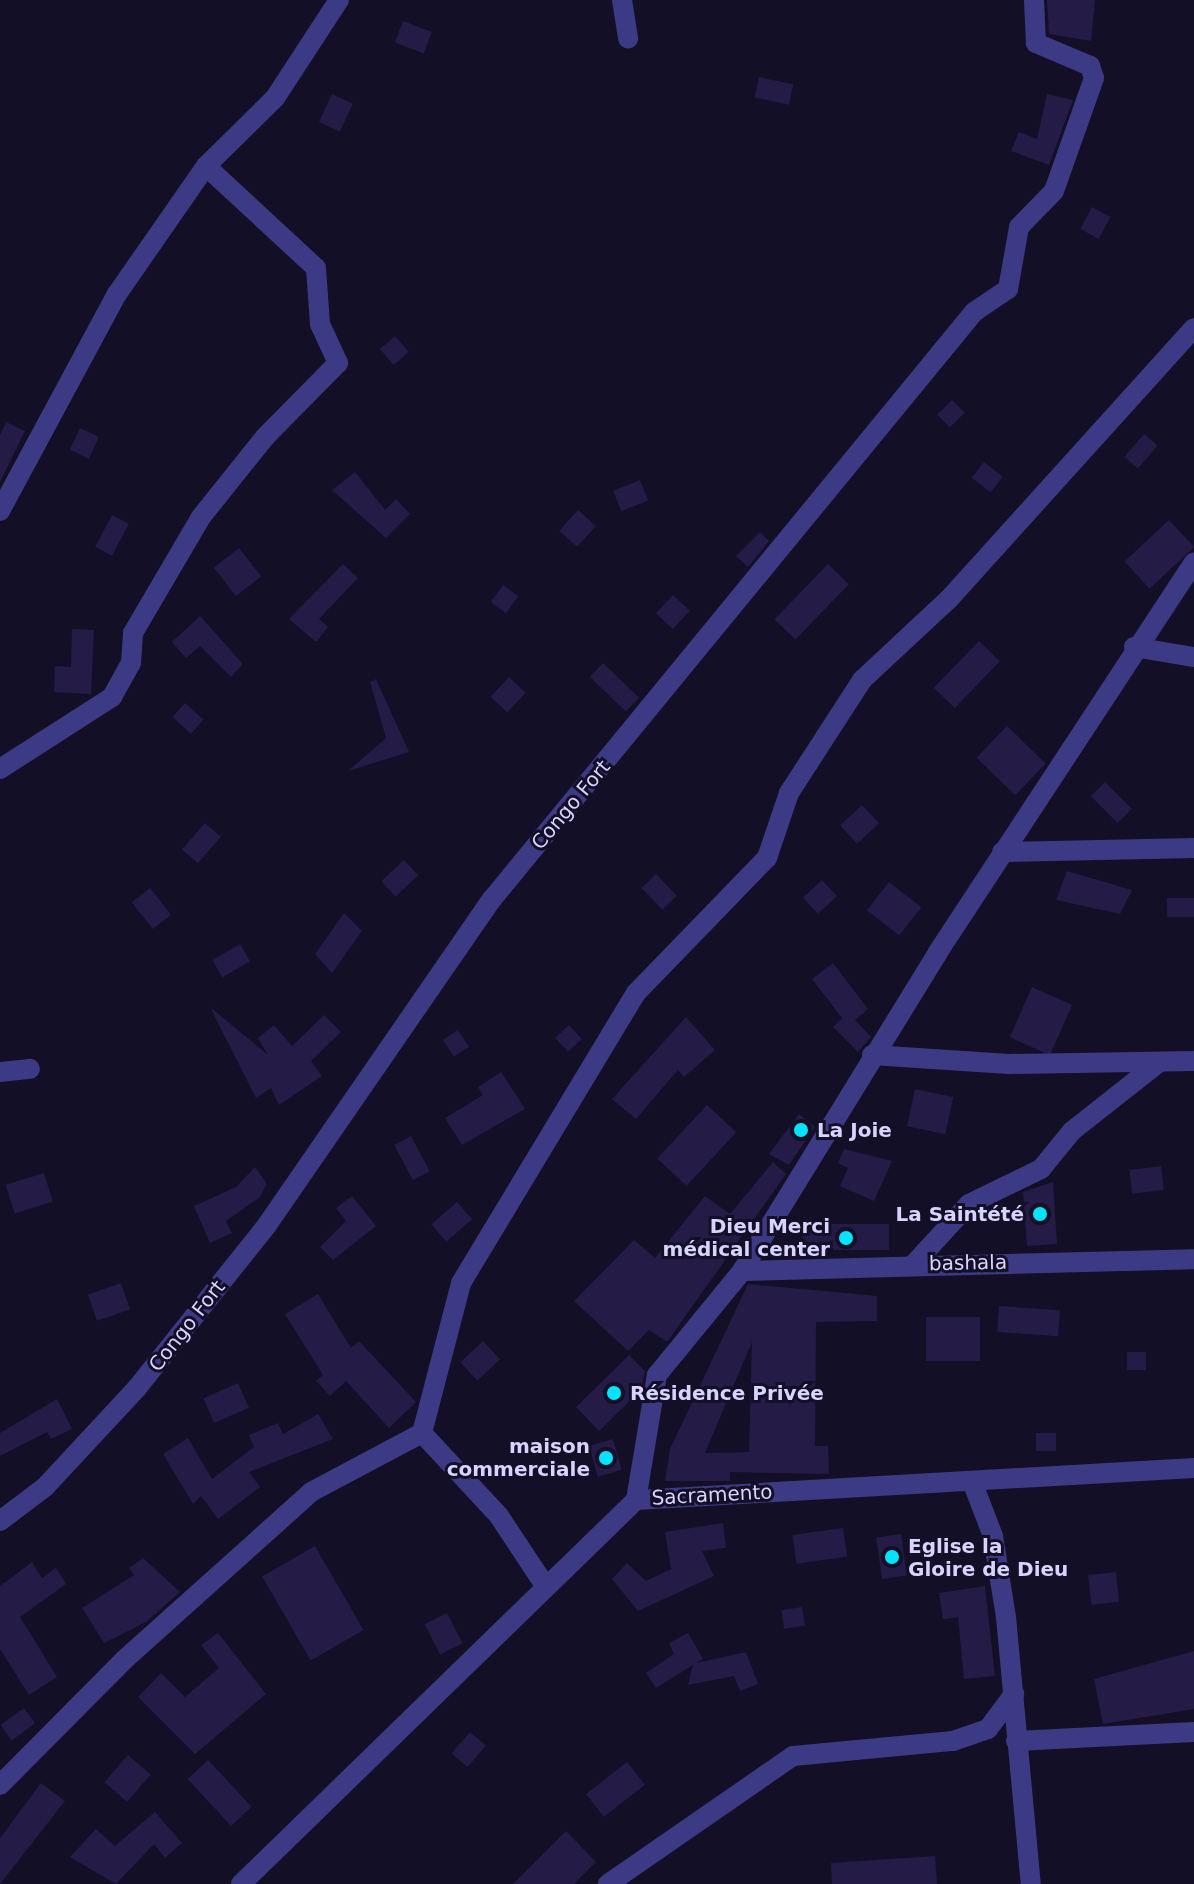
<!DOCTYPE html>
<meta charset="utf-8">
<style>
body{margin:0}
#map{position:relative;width:1194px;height:1884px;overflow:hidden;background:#130f26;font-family:"DejaVu Sans",sans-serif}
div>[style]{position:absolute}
.building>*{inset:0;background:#241b47;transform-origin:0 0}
.minor>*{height:20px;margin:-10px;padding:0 10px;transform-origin:10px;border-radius:10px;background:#3d3a85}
.dots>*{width:22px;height:22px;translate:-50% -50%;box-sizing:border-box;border:4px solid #130f26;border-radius:50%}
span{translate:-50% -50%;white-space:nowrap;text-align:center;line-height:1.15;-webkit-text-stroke:6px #130f26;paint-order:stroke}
.street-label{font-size:20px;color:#d9d4ff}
.poi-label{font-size:20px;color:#d9d4ff;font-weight:700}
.left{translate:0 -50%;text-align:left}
.right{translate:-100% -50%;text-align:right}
</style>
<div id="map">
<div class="building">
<div style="clip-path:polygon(1047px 0,1095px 0,1091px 41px,1049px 34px)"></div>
<div style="left:403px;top:21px;width:31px;height:23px;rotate:21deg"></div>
<div style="left:759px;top:77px;width:35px;height:21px;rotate:12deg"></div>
<div style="left:332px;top:94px;width:23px;height:31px;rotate:25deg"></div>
<div style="clip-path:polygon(1047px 94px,1073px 100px,1049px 165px,1011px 151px,1019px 132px,1037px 139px)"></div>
<div style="left:1092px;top:207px;width:21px;height:25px;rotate:28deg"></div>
<div style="left:395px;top:336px;width:21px;height:20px;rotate:49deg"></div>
<div style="left:952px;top:400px;width:18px;height:21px;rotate:45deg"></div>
<div style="clip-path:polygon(6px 422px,25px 431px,0 482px,0 435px)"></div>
<div style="left:80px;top:428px;width:21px;height:24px;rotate:25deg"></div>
<div style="left:1144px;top:434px;width:18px;height:30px;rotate:41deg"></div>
<div style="left:984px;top:462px;width:24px;height:20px;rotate:38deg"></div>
<div style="clip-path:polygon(355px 472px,385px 510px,396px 499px,410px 514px,386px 538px,332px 490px)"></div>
<div style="left:640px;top:480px;width:22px;height:29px;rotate:68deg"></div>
<div style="left:578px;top:510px;width:24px;height:28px;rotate:42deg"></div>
<div style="left:112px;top:515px;width:19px;height:36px;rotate:28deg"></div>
<div style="left:1169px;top:520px;width:37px;height:61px;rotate:47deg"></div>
<div style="clip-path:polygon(760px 532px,769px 541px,748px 567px,736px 556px)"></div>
<div style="left:239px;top:548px;width:36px;height:32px;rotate:52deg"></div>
<div style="clip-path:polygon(343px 564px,358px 578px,319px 619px,328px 627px,316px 642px,289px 619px)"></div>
<div style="left:828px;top:564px;width:29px;height:77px;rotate:44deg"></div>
<div style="left:503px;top:585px;width:19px;height:21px;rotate:36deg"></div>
<div style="left:673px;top:595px;width:23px;height:25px;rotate:43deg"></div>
<div style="clip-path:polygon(200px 616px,243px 664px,231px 677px,200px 646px,186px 658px,172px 642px)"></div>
<div style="clip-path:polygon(72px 629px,94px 630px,91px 694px,54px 692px,55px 666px,71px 667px)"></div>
<div style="left:979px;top:641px;width:29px;height:65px;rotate:44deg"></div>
<div style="left:603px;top:663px;width:50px;height:19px;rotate:44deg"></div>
<div style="left:509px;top:677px;width:23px;height:27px;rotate:43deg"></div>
<div style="clip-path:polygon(376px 679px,409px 752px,348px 771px,386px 738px,370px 682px)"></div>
<div style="left:185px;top:703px;width:25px;height:19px;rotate:42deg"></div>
<div style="left:1007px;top:726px;width:54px;height:44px;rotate:44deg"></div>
<div style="left:1105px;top:782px;width:38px;height:20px;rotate:45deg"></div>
<div style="left:862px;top:805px;width:25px;height:30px;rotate:47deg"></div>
<div style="left:205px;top:823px;width:21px;height:35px;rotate:41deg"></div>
<div style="left:404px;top:860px;width:21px;height:31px;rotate:47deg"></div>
<div style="clip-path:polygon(1067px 871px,1132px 890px,1120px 914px,1056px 900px)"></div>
<div style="left:656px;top:874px;width:30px;height:20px;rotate:46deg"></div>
<div style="left:822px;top:880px;width:22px;height:26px;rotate:47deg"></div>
<div style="left:889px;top:882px;width:41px;height:36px;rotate:38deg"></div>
<div style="left:150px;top:888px;width:34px;height:23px;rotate:52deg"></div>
<div style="left:1194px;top:898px;width:19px;height:27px;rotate:90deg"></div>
<div style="clip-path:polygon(344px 913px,362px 931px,332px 973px,315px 954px)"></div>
<div style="left:240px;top:944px;width:20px;height:32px;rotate:60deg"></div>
<div style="clip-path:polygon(833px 963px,868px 1009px,855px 1020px,871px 1037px,858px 1052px,833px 1027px,842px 1018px,812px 979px)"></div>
<div style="left:1032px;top:987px;width:44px;height:55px;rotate:24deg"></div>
<div style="clip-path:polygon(210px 1007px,268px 1055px,258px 1038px,274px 1025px,292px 1046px,324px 1015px,341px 1032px,311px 1061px,322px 1076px,279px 1105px,271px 1088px,256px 1098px)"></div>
<div style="clip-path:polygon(686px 1017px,715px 1050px,684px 1077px,678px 1070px,636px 1119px,612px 1099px)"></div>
<div style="left:569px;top:1025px;width:19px;height:19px;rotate:47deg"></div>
<div style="left:458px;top:1030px;width:20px;height:18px;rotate:57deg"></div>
<div style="clip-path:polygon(501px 1072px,525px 1109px,462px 1145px,445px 1118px,483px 1095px,478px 1087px)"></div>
<div style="left:915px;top:1089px;width:39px;height:38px;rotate:12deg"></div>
<div style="left:707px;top:1105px;width:40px;height:73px;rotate:43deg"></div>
<div style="clip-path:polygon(799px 1114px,815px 1127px,789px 1165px,769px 1154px)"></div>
<div style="left:411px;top:1136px;width:40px;height:19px;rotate:62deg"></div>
<div style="clip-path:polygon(844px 1149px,892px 1161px,874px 1201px,840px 1186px,848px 1168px,838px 1163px)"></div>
<div style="clip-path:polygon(773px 1162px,786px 1174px,667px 1342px,649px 1330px,628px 1351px,574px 1301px,634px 1240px,655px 1258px,705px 1196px,730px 1214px)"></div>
<div style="left:1161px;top:1166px;width:24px;height:32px;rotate:83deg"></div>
<div style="clip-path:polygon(255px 1167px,267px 1184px,260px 1197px,226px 1221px,232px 1233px,210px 1243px,194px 1206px,236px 1187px)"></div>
<div style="left:44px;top:1173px;width:30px;height:40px;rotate:73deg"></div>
<div style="clip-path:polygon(1053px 1182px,1057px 1244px,1027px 1246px,1023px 1192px)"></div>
<div style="clip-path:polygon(352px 1196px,376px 1226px,333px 1260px,320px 1247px,346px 1221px,336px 1208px)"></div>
<div style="left:457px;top:1202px;width:23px;height:34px;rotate:49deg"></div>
<div style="left:889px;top:1224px;width:26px;height:86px;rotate:90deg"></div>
<div style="left:121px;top:1283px;width:28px;height:35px;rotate:71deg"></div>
<div style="clip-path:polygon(evenodd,748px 1284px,877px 1296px,877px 1321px,816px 1322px,815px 1446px,828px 1446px,829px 1474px,730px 1472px,730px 1481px,665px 1481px,670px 1449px,748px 1284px,752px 1342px,749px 1452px,705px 1453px,752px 1342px)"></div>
<div style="clip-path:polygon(318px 1294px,351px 1348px,359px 1341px,416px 1402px,389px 1428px,346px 1381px,330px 1396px,316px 1381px,323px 1375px,285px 1314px)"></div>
<div style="left:999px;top:1306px;width:61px;height:26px;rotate:4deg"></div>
<div style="left:926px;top:1317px;width:54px;height:44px"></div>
<div style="left:483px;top:1341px;width:25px;height:31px;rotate:47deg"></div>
<div style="left:1127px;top:1352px;width:19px;height:18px"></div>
<div style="clip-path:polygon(629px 1355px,645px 1371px,641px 1390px,599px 1431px,576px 1407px)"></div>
<div style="left:238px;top:1383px;width:27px;height:38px;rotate:66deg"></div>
<div style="clip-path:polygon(57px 1399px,72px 1429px,51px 1439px,47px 1432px,0 1456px,0 1433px)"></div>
<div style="clip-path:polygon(318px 1414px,333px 1439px,249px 1472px,260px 1487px,218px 1519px,201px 1496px,193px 1504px,163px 1454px,188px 1438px,212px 1479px,254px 1447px,249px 1435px,278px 1423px,283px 1434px)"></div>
<div style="left:1036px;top:1433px;width:20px;height:18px"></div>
<div style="left:613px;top:1439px;width:32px;height:25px;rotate:74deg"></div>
<div style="clip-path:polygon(723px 1523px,726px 1548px,702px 1551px,714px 1576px,638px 1611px,612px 1579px,627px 1563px,646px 1581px,671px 1569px,665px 1532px)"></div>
<div style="left:843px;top:1528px;width:29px;height:51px;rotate:82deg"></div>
<div style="left:901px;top:1534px;width:42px;height:25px;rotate:82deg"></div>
<div style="left:315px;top:1546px;width:97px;height:61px;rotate:60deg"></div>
<div style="clip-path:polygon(143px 1558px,180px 1592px,146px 1622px,104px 1643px,82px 1608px,134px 1575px,129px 1568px)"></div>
<div style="clip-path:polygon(32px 1562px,42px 1578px,56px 1568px,66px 1584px,20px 1617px,57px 1677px,29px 1695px,0 1649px,0 1586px)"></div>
<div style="left:1116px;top:1572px;width:30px;height:28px;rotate:84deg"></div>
<div style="clip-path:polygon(985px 1586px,995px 1676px,964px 1679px,958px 1617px,943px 1619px,939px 1593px)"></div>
<div style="left:802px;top:1607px;width:19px;height:21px;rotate:81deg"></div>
<div style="left:447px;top:1613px;width:34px;height:25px;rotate:63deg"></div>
<div style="clip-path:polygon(218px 1633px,266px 1694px,195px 1754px,138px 1697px,161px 1673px,185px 1697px,219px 1668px,201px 1645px)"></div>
<div style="clip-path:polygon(688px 1633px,703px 1659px,697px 1663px,746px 1652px,758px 1684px,740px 1691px,734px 1676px,688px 1685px,693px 1665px,656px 1688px,646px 1673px,674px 1654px,669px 1643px)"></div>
<div style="clip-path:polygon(1194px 1651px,1194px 1709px,1103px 1724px,1094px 1679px)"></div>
<div style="left:24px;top:1708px;width:19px;height:29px;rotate:54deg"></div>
<div style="left:470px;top:1732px;width:21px;height:28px;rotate:41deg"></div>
<div style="left:128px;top:1755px;width:30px;height:36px;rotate:41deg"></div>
<div style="left:208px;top:1760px;width:64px;height:28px;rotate:47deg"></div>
<div style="left:627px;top:1762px;width:29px;height:52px;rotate:52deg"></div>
<div style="clip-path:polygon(41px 1783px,65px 1801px,0 1884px,0 1838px)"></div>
<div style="clip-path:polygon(155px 1812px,182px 1843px,165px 1858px,154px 1844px,116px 1884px,70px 1857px,96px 1829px,115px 1846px)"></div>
<div style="clip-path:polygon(566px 1831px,596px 1862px,574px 1884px,513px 1884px)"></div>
<div style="clip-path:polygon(935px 1856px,937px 1884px,832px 1884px,831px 1863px)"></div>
</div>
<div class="minor">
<div style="left:622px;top:0;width:39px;rotate:81deg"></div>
<div style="left:0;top:511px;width:247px;rotate:-61.7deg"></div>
<div style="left:117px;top:294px;width:156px;rotate:-55.2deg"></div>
<div style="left:206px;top:166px;width:97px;rotate:-44.6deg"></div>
<div style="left:275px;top:98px;width:117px;rotate:-56.9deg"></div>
<div style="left:1134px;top:647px;width:61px;rotate:9.5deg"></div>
<div style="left:0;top:769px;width:133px;rotate:-32.7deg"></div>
<div style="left:112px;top:697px;width:39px;rotate:-61deg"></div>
<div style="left:131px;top:663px;width:30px;rotate:-86deg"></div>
<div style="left:133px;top:633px;width:134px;rotate:-59.6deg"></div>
<div style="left:201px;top:517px;width:102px;rotate:-51.3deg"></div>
<div style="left:265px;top:437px;width:104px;rotate:-45.4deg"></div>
<div style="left:338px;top:363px;width:43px;rotate:-114.8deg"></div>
<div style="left:320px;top:324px;width:56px;rotate:-94.1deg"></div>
<div style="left:316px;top:268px;width:150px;rotate:-137.2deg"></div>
<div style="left:1002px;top:852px;width:192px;rotate:-1.2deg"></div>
<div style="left:872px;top:1055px;width:137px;rotate:3.8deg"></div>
<div style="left:1009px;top:1064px;width:185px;rotate:-0.9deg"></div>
<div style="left:0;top:1072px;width:30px;rotate:-6deg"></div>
<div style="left:914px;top:1264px;width:81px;rotate:-47.5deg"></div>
<div style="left:969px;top:1204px;width:80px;rotate:-25.9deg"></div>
<div style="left:1041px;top:1169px;width:49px;rotate:-50.8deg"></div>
<div style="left:1072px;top:1131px;width:110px;rotate:-38.3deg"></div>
<div style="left:742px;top:1271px;width:452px;rotate:-1.5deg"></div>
<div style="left:422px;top:1433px;width:155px;rotate:-75.4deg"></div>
<div style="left:461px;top:1283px;width:339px;rotate:-58.9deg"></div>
<div style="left:636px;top:993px;width:188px;rotate:-45.9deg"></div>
<div style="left:767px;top:858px;width:69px;rotate:-71.3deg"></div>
<div style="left:789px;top:793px;width:135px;rotate:-57.1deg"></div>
<div style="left:862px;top:680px;width:119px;rotate:-43deg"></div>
<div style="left:949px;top:599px;width:365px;rotate:-47.9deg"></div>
<div style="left:973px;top:1484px;width:56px;rotate:69deg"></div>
<div style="left:993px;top:1536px;width:82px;rotate:80.9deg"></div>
<div style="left:1006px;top:1617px;width:268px;rotate:84.7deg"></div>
<div style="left:636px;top:1500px;width:127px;rotate:-80.5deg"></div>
<div style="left:657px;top:1375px;width:134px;rotate:-50.7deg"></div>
<div style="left:742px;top:1271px;width:374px;rotate:-58.4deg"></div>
<div style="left:938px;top:952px;width:466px;rotate:-56.7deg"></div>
<div style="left:0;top:1521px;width:56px;rotate:-37.1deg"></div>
<div style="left:45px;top:1487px;width:135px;rotate:-47.1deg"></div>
<div style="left:137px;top:1388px;width:208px;rotate:-51.4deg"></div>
<div style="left:267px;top:1225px;width:397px;rotate:-55.4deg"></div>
<div style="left:493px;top:898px;width:758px;rotate:-50.62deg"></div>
<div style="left:974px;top:312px;width:41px;rotate:-34.1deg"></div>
<div style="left:1008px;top:289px;width:63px;rotate:-79.9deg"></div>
<div style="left:1019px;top:227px;width:50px;rotate:-45.8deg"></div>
<div style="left:1054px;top:191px;width:120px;rotate:-70.5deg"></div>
<div style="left:1094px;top:78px;width:13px;rotate:-108deg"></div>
<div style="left:1090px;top:66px;width:59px;rotate:-156.9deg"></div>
<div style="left:1036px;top:43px;width:43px;rotate:-92.7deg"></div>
<div style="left:1016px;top:1741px;width:178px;rotate:-2.9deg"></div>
<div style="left:0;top:1785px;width:176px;rotate:-45.2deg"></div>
<div style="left:124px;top:1660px;width:251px;rotate:-41.9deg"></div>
<div style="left:311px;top:1492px;width:126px;rotate:-28deg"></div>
<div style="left:422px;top:1433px;width:113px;rotate:47.1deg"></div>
<div style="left:499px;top:1516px;width:85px;rotate:56.5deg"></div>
<div style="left:241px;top:1884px;width:551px;rotate:-44.19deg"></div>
<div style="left:636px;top:1500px;width:559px;rotate:-3.28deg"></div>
<div style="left:608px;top:1884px;width:225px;rotate:-34.7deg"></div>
<div style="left:793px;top:1756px;width:161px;rotate:-5.4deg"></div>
<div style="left:953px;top:1741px;width:37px;rotate:-19deg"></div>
<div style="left:988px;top:1729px;width:44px;rotate:-53.4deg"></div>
</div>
<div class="dots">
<div style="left:801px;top:1130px;background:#00e5ff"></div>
<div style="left:1040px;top:1214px;background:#00e5ff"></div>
<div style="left:846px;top:1238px;background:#00e5ff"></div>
<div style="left:614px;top:1393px;background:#00e5ff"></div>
<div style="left:606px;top:1458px;background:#00e5ff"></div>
<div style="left:892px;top:1557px;background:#00e5ff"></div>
</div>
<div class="street-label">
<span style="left:571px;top:805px;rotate:-50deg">Congo Fort</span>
<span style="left:968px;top:1263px;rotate:-1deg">bashala</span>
<span style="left:187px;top:1326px;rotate:-52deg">Congo Fort</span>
<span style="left:712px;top:1495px;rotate:-3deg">Sacramento</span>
</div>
<div class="poi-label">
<span class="left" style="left:817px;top:1130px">La Joie</span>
<span class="right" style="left:1024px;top:1214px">La Saintété</span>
<span class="right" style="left:830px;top:1238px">Dieu Merci<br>médical center</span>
<span class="left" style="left:630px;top:1393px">Résidence Privée</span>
<span class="right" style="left:590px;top:1458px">maison<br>commerciale</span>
<span class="left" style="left:908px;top:1558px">Eglise la<br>Gloire de Dieu</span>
</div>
</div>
